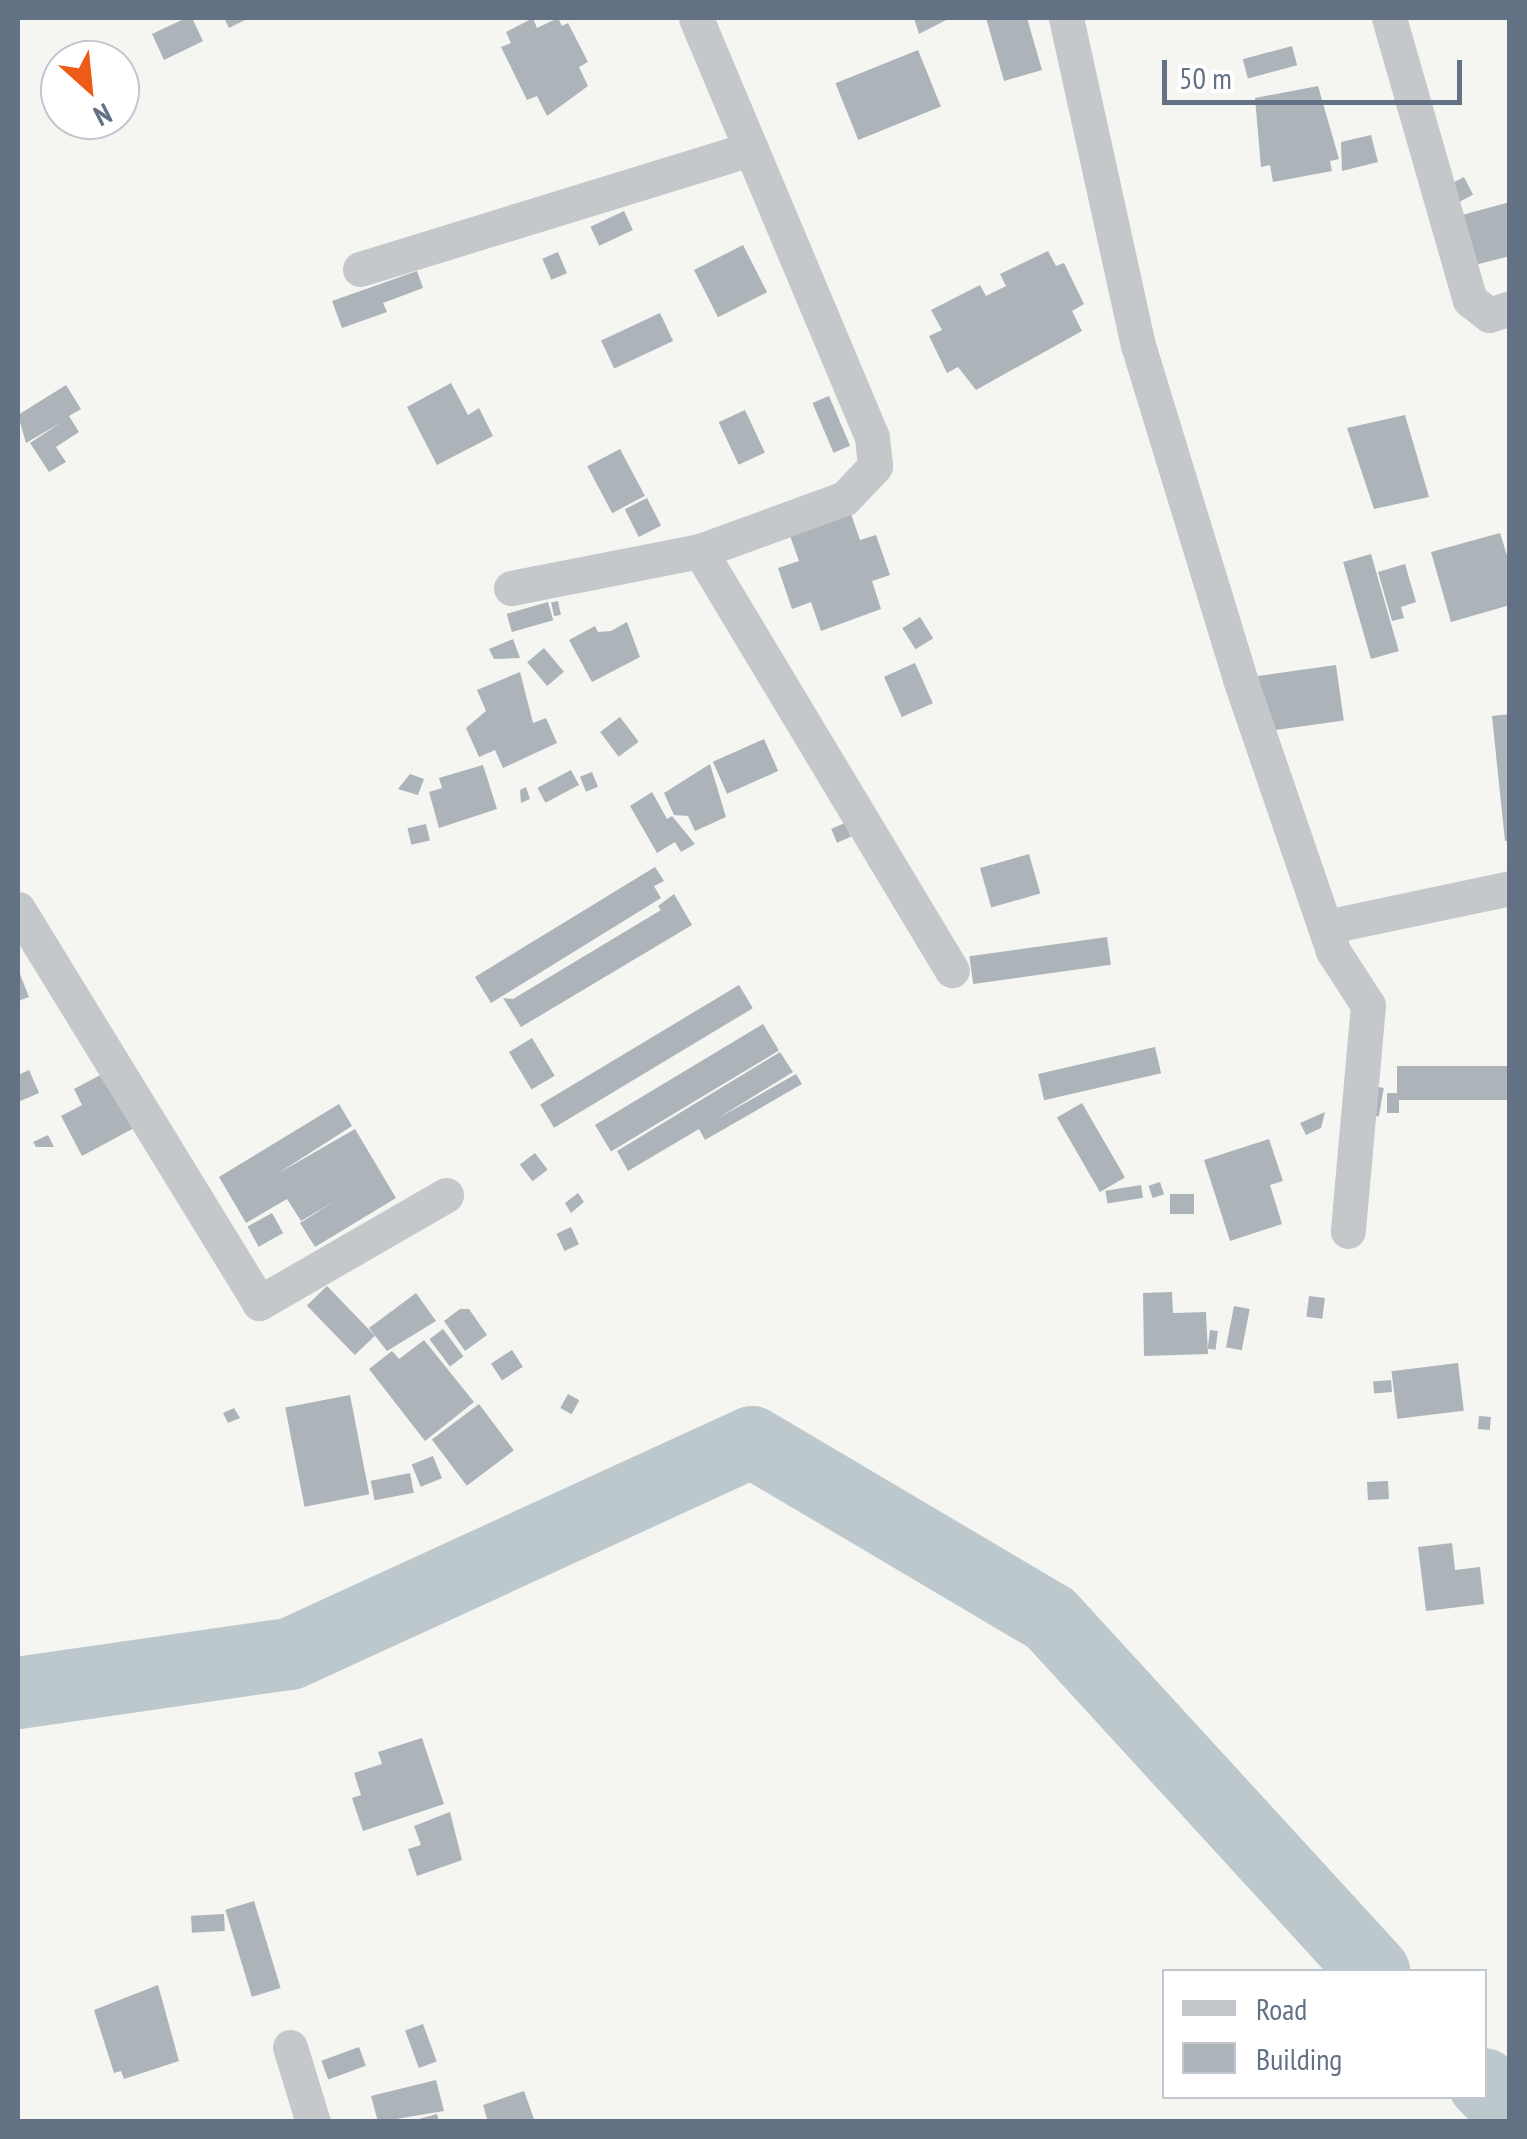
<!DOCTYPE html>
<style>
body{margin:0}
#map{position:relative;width:1527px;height:2139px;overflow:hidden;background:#f5f5f1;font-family:"PT Sans Narrow",sans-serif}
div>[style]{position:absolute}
.river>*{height:72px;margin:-36px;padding:0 36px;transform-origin:36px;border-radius:36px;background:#bdc8cd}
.building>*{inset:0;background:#acb4ba;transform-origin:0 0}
.minor>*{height:35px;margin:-17.5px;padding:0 17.5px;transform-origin:17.5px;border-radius:17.5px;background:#c4c8cb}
span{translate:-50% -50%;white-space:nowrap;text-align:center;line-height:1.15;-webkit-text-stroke:10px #fff;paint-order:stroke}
.frame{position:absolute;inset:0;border:20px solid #627284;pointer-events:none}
.legend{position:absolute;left:1162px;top:1969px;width:325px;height:130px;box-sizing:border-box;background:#fff;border:2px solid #c0c7ce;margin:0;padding:12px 18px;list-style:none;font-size:30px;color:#627284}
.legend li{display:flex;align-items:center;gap:20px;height:50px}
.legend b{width:50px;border:2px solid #c0c7ce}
.north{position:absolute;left:40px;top:40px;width:100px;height:100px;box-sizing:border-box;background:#fff;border:2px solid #c0c7ce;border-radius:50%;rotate:153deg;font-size:28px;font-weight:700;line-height:40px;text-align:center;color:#627284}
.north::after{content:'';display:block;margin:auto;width:35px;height:45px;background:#ee5a18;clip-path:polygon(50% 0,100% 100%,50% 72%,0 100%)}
.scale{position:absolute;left:1162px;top:60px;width:300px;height:45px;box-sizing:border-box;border:5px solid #627284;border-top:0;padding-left:12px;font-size:30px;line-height:35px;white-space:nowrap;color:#627284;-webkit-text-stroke:8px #fff;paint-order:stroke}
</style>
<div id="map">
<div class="river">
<div style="left:18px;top:1693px;width:275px;rotate:-8.2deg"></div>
<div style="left:290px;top:1654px;width:508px;rotate:-24.65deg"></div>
<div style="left:752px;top:1442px;width:346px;rotate:30.6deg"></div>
<div style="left:1050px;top:1618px;width:480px;rotate:47.5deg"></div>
<div style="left:1484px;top:2084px;width:37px;rotate:45deg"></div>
</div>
<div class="building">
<div style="clip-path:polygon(186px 18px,192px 18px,203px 41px,164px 60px,152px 34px)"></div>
<div style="clip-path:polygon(224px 18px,249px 18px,229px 28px)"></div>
<div style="clip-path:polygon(533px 18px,537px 28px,558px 18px,562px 26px,568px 23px,588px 62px,579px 67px,588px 86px,547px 116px,537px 96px,527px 100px,501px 47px,511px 43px,506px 32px)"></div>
<div style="clip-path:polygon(914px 18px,950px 18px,919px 34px)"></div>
<div style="clip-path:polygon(986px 18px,1027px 18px,1042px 70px,1004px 81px)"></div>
<div style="left:1292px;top:46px;width:20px;height:51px;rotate:75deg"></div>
<div style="left:918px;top:50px;width:61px;height:89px;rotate:68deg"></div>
<div style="clip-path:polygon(1318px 86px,1339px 159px,1330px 161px,1332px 171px,1273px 182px,1270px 165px,1261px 167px,1255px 98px)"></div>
<div style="clip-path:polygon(1371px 135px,1378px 162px,1342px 171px,1341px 142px)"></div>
<div style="left:1464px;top:177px;width:20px;height:19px;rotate:63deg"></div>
<div style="clip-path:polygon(1510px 202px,1510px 256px,1475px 265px,1462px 215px)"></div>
<div style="left:624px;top:211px;width:21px;height:37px;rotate:65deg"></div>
<div style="left:743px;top:245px;width:53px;height:55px;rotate:63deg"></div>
<div style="clip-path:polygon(1048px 251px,1056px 266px,1064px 263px,1084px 304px,1072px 311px,1082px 331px,976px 390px,958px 367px,947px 373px,929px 336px,942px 330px,931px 310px,980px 285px,986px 296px,1006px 286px,1000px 274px)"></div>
<div style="left:558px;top:252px;width:23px;height:17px;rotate:67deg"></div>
<div style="clip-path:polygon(417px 271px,423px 288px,383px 303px,387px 312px,342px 328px,332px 301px)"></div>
<div style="left:660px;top:313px;width:31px;height:65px;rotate:65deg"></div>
<div style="clip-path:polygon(451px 383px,468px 415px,479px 408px,493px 436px,437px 465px,407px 407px)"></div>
<div style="clip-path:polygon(66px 385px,81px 409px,69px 416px,79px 432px,56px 447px,66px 462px,49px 472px,30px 443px,62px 422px,26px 443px,18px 415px)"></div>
<div style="left:829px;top:396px;width:54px;height:18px;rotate:67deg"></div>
<div style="left:745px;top:410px;width:47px;height:29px;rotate:65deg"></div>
<div style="clip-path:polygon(1405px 415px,1429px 497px,1374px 509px,1347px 428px)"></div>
<div style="left:620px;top:449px;width:53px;height:37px;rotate:62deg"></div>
<div style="left:647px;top:498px;width:31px;height:25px;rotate:63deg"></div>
<div style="clip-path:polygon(850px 511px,860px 540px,876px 535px,890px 575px,872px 581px,881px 609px,821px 631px,811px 602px,792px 609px,778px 568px,799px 561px,789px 533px)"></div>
<div style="clip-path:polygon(1500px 533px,1510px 565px,1510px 605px,1451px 622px,1431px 552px)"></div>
<div style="left:1371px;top:554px;width:101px;height:29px;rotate:74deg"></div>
<div style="clip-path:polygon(1405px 564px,1416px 602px,1401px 607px,1404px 618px,1392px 621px,1378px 572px)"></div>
<div style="left:558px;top:601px;width:14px;height:7px;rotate:78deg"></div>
<div style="left:548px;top:602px;width:19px;height:43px;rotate:74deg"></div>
<div style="left:920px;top:617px;width:25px;height:21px;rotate:58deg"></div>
<div style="clip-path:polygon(627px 622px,640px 657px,592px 682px,569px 640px,595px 626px,598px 632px,611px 631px)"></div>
<div style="clip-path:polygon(513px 639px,520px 658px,494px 659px,489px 649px)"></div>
<div style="left:544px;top:648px;width:31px;height:22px;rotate:50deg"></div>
<div style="left:915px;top:663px;width:44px;height:34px;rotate:66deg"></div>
<div style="left:1336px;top:665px;width:56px;height:80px;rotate:82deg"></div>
<div style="clip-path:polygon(520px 672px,533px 723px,546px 718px,557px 743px,503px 768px,495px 750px,479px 757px,466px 728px,486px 711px,477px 690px)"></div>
<div style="clip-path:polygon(1510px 714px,1510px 840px,1505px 841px,1492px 716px)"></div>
<div style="left:620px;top:717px;width:31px;height:25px;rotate:53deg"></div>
<div style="left:764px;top:739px;width:35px;height:56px;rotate:66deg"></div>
<div style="clip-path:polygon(710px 764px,726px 817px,695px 831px,688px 816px,674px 815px,664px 793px)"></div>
<div style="clip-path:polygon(483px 765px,497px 809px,439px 828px,429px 792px,442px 788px,439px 778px)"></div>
<div style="left:571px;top:770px;width:17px;height:38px;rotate:62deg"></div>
<div style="left:592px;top:772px;width:16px;height:13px;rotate:68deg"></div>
<div style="clip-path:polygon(410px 774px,424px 779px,418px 795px,398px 789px)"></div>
<div style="clip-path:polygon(526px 787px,530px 799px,521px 803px,520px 790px)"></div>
<div style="clip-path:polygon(652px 792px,667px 819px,672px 816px,695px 844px,681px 852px,675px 842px,657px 853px,630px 806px)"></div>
<div style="left:845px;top:823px;width:15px;height:15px;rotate:67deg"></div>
<div style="left:426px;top:824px;width:17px;height:19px;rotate:77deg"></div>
<div style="left:1029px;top:854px;width:41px;height:51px;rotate:74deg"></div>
<div style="clip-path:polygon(655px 867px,664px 881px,654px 886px,661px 898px,491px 1003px,475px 977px)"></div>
<div style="clip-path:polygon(674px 894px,692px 925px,521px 1027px,503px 998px,513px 999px,661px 910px,658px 906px)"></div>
<div style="left:1107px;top:937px;width:28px;height:139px;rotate:82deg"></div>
<div style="clip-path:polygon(18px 969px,29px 997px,18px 1001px)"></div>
<div style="left:739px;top:985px;width:27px;height:232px;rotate:59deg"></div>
<div style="left:763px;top:1024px;width:31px;height:196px;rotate:59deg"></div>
<div style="left:532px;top:1038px;width:44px;height:27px;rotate:59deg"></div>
<div style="left:1155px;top:1047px;width:27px;height:120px;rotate:77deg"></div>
<div style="clip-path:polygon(780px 1052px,793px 1072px,715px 1120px,796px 1074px,802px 1084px,705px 1140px,699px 1129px,628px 1171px,617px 1151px)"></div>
<div style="left:1510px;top:1066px;width:34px;height:113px;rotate:90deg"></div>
<div style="clip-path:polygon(29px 1070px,39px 1093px,18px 1102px,18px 1075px)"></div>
<div style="clip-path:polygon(106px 1072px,136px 1127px,82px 1156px,61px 1116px,82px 1105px,74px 1089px)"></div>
<div style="left:1373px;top:1086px;width:11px;height:29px;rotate:10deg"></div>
<div style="left:1387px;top:1093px;width:12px;height:20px"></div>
<div style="left:1082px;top:1103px;width:86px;height:29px;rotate:60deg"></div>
<div style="clip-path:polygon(339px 1104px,352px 1126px,277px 1174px,355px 1129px,396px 1198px,315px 1247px,300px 1223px,335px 1201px,301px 1221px,287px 1199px,246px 1223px,219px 1177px)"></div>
<div style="clip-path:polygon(1325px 1112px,1321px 1128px,1306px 1135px,1300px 1123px)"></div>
<div style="clip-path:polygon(48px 1135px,54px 1147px,36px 1147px,33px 1142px)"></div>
<div style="clip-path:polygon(1269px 1139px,1283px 1181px,1270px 1185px,1282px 1224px,1230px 1241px,1204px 1160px)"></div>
<div style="left:535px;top:1153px;width:21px;height:19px;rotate:53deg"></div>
<div style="left:1160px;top:1182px;width:13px;height:12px;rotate:72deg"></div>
<div style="left:1141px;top:1185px;width:13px;height:36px;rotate:81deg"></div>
<div style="clip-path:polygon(578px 1193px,584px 1202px,571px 1213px,565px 1203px)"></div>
<div style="left:1170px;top:1194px;width:24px;height:20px"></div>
<div style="left:272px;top:1213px;width:23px;height:28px;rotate:61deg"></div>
<div style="left:571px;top:1227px;width:19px;height:16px;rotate:65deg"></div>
<div style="left:327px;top:1286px;width:69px;height:28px;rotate:46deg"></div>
<div style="clip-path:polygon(1172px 1292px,1173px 1313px,1206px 1312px,1208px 1354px,1144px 1356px,1143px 1293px)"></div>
<div style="clip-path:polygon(416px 1293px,436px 1321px,387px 1351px,369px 1328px)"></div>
<div style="left:1309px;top:1296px;width:16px;height:21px;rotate:7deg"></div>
<div style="left:1234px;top:1306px;width:16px;height:42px;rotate:11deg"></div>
<div style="clip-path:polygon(460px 1309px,469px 1309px,487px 1335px,465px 1351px,444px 1321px)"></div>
<div style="left:443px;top:1329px;width:34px;height:17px;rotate:53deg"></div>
<div style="left:1210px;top:1330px;width:8px;height:19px;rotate:7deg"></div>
<div style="clip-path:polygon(424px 1340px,474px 1402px,425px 1441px,369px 1369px,392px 1351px,399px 1359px)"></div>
<div style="left:512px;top:1350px;width:20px;height:25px;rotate:57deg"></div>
<div style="left:1458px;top:1363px;width:48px;height:67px;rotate:83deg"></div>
<div style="left:1391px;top:1380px;width:12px;height:18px;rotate:85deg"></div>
<div style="left:568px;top:1394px;width:13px;height:16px;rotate:29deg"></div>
<div style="left:350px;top:1395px;width:101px;height:66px;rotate:79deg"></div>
<div style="left:479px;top:1404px;width:58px;height:59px;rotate:53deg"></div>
<div style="clip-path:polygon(234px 1408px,240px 1418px,228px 1423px,223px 1413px)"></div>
<div style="left:1479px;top:1416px;width:12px;height:13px;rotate:5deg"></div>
<div style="left:433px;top:1456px;width:24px;height:23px;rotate:68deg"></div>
<div style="left:410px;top:1473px;width:20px;height:40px;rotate:79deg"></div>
<div style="left:1388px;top:1481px;width:18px;height:21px;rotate:87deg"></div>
<div style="clip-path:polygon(1452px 1543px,1455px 1570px,1480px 1567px,1484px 1604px,1426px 1611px,1418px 1547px)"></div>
<div style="clip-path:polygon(422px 1738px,444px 1804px,363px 1831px,352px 1798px,361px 1795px,354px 1773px,382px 1764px,378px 1752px)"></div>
<div style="clip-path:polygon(450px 1812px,462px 1860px,417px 1876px,408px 1849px,421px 1845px,414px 1826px)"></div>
<div style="left:254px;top:1901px;width:91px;height:30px;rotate:73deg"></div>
<div style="left:224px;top:1914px;width:17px;height:33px;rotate:87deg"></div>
<div style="clip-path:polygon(158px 1985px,179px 2061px,124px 2079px,121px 2071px,114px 2073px,94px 2010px)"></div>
<div style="left:423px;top:2024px;width:40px;height:19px;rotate:70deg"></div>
<div style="left:359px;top:2047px;width:20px;height:40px;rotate:70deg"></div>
<div style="clip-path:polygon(436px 2080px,444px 2111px,378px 2122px,371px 2096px)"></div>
<div style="clip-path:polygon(524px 2091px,535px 2122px,488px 2122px,483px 2105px)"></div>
<div style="clip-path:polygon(437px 2114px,439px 2122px,415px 2122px,415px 2120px)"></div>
</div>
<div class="minor">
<div style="left:1066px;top:18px;width:335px;rotate:77.6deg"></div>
<div style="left:1138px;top:345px;width:349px;rotate:73deg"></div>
<div style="left:1240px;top:679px;width:287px;rotate:71.1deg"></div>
<div style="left:1333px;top:951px;width:64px;rotate:57.1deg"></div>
<div style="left:1368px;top:1005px;width:227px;rotate:95.1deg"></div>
<div style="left:1389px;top:18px;width:293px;rotate:74deg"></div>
<div style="left:1470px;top:300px;width:24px;rotate:38deg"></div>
<div style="left:1489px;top:315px;width:22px;rotate:-18deg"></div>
<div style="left:360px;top:269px;width:409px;rotate:-17.1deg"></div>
<div style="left:700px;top:551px;width:489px;rotate:59deg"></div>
<div style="left:511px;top:588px;width:193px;rotate:-11.1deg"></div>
<div style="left:700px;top:551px;width:154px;rotate:-20.1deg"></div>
<div style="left:845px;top:498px;width:44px;rotate:-46.8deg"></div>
<div style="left:875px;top:466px;width:29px;rotate:-96deg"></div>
<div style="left:872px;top:437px;width:454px;rotate:-112.8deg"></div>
<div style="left:18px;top:909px;width:462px;rotate:58.5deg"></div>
<div style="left:259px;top:1303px;width:216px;rotate:-30deg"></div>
<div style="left:1330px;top:926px;width:184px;rotate:-11.9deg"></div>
<div style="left:290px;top:2047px;width:78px;rotate:73deg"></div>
</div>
<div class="frame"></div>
<ul class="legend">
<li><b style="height:12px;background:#c4c8cb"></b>Road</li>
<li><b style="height:28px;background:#acb4ba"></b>Building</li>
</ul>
<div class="north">N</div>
<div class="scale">50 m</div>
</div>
